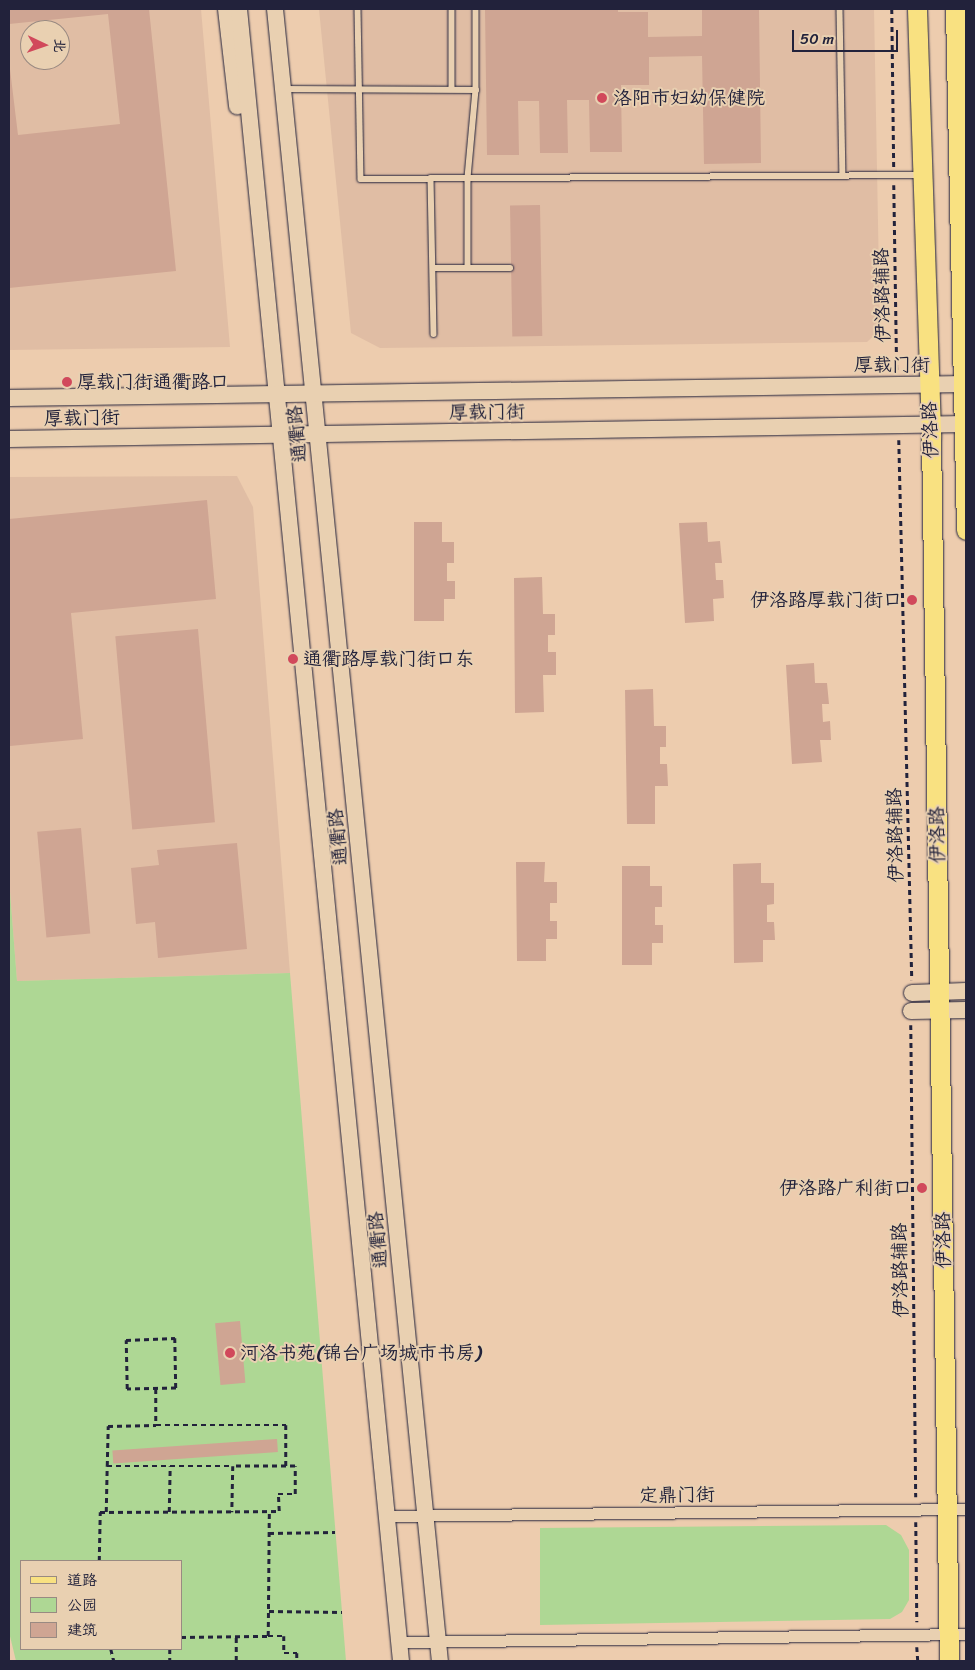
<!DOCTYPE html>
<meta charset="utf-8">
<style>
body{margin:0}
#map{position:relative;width:975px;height:1670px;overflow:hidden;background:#edccae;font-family:Sriracha,"LXGW WenKai TC",sans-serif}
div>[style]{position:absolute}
.built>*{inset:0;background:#e0bda4}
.green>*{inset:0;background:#aed794}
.building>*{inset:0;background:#cfa593;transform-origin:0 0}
.path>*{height:2.5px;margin-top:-1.25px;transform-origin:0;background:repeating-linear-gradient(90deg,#22223b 0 5px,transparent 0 9px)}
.roads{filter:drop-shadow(0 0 1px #22223b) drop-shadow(0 0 1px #22223b)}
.lane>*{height:5.5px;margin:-2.75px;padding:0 2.75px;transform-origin:2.75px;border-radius:2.75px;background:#e9d0b1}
.street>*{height:11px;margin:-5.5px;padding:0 5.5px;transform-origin:5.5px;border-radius:5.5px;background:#e9d0b1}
.secondary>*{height:16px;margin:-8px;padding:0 8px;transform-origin:8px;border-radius:8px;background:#e9d0b1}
.primary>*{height:19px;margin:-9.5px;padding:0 9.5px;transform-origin:9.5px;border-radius:9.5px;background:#f9e181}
.dots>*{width:14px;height:14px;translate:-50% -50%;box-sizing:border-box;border:2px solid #e9d0b1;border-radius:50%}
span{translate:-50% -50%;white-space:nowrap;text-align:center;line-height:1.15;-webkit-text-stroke:4px #e9d0b1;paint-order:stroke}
.poi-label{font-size:19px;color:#22223b}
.left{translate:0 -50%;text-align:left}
.right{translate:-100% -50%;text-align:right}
.street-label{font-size:19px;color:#22223b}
.frame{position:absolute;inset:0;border:10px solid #22223b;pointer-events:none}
.legend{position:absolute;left:20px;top:1560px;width:162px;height:90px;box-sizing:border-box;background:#e9d0b1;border:1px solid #998a82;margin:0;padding:6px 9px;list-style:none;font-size:15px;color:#22223b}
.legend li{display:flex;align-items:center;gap:10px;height:25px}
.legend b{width:25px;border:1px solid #998a82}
.north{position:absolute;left:20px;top:20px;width:50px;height:50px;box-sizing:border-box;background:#e9d0b1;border:1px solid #998a82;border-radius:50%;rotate:93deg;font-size:14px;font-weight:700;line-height:20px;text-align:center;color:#22223b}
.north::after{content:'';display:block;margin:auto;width:18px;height:22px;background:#d1495b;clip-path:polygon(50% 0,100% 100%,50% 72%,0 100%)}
.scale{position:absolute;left:792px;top:30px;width:106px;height:22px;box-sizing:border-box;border:2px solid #22223b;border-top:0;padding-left:6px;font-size:15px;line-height:18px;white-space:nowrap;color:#22223b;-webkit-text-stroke:4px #e9d0b1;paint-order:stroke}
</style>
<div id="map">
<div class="built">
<div style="clip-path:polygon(evenodd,9px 9px,201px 9px,230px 347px,9px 350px,9px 9px,30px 30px,60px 30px,60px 60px,30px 60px,30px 30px)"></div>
<div style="clip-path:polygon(319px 9px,874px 9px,880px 330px,867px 342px,380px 348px,351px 333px)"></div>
<div style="clip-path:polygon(237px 476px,253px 507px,290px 973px,17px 981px,9px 879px,9px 477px)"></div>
</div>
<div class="green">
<div style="clip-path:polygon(evenodd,9px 879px,17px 981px,290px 973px,346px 1661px,16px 1661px,9px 1632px,9px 879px,21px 1561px,181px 1561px,181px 1649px,21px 1649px,21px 1561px)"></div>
<div style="clip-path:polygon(886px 1525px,901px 1535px,909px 1550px,909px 1600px,902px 1612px,890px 1619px,540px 1625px,540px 1528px)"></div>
</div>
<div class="building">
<div style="clip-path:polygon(9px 9px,149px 9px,176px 271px,9px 288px,9px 61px,18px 135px,120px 124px,108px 14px,9px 24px)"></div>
<div style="clip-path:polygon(485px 9px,618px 9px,618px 12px,648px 12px,648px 37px,702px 36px,702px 9px,759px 9px,761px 163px,704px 164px,702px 56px,649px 57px,649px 85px,621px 85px,622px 152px,590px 152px,589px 100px,567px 100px,568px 153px,540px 153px,539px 101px,518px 101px,519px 155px,487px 155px)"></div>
<div style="left:540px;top:205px;width:131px;height:30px;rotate:89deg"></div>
<div style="clip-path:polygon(207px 500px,216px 599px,71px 613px,83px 739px,10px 746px,9px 519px)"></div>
<div style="clip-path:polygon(414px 522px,442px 522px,442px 542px,454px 542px,454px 563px,447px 563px,447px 581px,455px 581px,455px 599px,444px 599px,444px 621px,414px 621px)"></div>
<div style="clip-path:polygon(707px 522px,708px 542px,720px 541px,722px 563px,715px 563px,716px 580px,723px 580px,724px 598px,713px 599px,714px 621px,685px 623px,679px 523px)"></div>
<div style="clip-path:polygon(542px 577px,543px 614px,555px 614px,555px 635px,548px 635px,548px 652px,556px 652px,556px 675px,543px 675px,544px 712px,515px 713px,514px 578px)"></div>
<div style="left:198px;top:629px;width:194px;height:83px;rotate:85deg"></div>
<div style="clip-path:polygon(814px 663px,815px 683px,827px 683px,829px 704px,822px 704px,823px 722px,830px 721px,831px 740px,820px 740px,822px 762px,792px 764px,786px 665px)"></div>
<div style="clip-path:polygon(653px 689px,654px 726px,666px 726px,666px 747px,660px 747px,660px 764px,667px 764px,668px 786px,655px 786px,655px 824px,627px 824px,625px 690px)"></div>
<div style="left:81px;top:828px;width:106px;height:44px;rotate:85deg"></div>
<div style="clip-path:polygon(237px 843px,247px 949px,158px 958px,155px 922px,136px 924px,131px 868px,159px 865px,157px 850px)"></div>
<div style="clip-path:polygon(516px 862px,545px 862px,544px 882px,557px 882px,557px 903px,550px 903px,550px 921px,557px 921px,557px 939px,546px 939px,546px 961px,517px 961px)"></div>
<div style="clip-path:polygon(761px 863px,761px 883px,774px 883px,774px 904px,767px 905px,767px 922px,774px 922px,775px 940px,763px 940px,763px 962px,734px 963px,733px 864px)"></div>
<div style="clip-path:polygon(622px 866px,650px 866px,650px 886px,662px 886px,662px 907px,655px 907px,655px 925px,663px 925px,663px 943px,652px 943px,652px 965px,622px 965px)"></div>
<div style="left:240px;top:1321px;width:62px;height:25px;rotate:85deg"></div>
<div style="left:277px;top:1439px;width:13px;height:165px;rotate:86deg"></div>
</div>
<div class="path">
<div style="left:892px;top:9px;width:158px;rotate:89.3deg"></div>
<div style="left:894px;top:185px;width:185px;rotate:89.1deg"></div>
<div style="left:899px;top:440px;width:540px;rotate:88.62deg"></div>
<div style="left:911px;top:1025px;width:472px;rotate:89.4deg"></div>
<div style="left:175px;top:1338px;width:50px;rotate:88.9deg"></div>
<div style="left:176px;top:1388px;width:49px;rotate:178.8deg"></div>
<div style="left:127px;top:1389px;width:49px;rotate:-91.2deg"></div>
<div style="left:126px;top:1340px;width:49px;rotate:-2.3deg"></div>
<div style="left:156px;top:1389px;width:36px;rotate:90deg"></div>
<div style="left:107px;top:1466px;width:40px;rotate:-88.6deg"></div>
<div style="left:108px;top:1426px;width:48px;rotate:-1.2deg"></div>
<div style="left:156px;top:1425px;width:130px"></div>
<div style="left:286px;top:1425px;width:41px;rotate:90deg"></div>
<div style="left:106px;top:1512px;width:46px;rotate:-88.8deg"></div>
<div style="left:107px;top:1466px;width:126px"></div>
<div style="left:233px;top:1466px;width:46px;rotate:91.2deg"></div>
<div style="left:169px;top:1512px;width:46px;rotate:-88.8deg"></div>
<div style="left:916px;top:1522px;width:100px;rotate:89.4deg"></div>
<div style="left:269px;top:1533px;width:66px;rotate:-0.9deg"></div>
<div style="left:99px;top:1561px;width:49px;rotate:-88.8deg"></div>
<div style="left:100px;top:1512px;width:179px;rotate:-0.3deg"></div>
<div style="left:279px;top:1511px;width:17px;rotate:-93deg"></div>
<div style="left:278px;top:1494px;width:17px"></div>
<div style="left:295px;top:1494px;width:28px;rotate:-90deg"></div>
<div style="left:295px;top:1466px;width:62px;rotate:180deg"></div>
<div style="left:269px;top:1611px;width:73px;rotate:0.8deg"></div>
<div style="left:268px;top:1636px;width:16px"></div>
<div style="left:284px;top:1636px;width:17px;rotate:90deg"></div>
<div style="left:284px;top:1653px;width:13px"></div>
<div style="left:297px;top:1653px;width:8px;rotate:90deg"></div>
<div style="left:181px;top:1637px;width:87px;rotate:-0.7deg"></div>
<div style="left:268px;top:1636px;width:125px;rotate:-89.5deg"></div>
<div style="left:917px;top:1647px;width:14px;rotate:86deg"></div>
<div style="left:111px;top:1649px;width:12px;rotate:76deg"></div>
<div style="left:170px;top:1649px;width:12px;rotate:90deg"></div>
<div style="left:236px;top:1661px;width:24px;rotate:-90deg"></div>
</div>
<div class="roads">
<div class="lane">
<div style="left:358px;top:9px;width:170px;rotate:89deg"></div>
<div style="left:361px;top:179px;width:557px;rotate:-0.41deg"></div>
<div style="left:452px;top:9px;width:80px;rotate:90deg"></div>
<div style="left:476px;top:9px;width:81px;rotate:90deg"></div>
<div style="left:840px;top:9px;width:167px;rotate:89deg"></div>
<div style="left:285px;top:89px;width:191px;rotate:0.3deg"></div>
<div style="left:476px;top:90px;width:88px;rotate:95.2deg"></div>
<div style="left:468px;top:178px;width:90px;rotate:90deg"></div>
<div style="left:468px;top:268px;width:42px"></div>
<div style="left:431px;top:178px;width:156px;rotate:88.9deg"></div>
<div style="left:433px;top:268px;width:35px"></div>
</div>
<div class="street">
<div style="left:389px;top:1516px;width:577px;rotate:-0.7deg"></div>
<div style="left:400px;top:1642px;width:566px;rotate:-0.81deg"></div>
</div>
<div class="secondary">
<div style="left:226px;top:9px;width:98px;rotate:83.5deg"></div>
<div style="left:239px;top:9px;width:1660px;rotate:84.4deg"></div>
<div style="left:275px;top:9px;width:1660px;rotate:84.3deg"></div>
<div style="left:9px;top:398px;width:957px;rotate:-0.84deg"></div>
<div style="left:9px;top:439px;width:957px;rotate:-0.9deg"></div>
<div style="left:912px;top:993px;width:54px;rotate:-2.1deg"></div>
<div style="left:911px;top:1011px;width:55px;rotate:-1deg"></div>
</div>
<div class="primary">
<div style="left:917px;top:9px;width:427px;rotate:88.1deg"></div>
<div style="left:931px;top:436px;width:1225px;rotate:89.16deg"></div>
<div style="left:955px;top:9px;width:521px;rotate:88.79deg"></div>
</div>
</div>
<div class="dots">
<div style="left:602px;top:98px;background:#d1495b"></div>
<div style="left:67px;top:382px;background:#d1495b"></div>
<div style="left:912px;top:600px;background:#d1495b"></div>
<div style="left:293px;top:659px;background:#d1495b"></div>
<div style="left:922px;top:1188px;background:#d1495b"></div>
<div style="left:230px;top:1353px;background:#d1495b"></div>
</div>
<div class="poi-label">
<span class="left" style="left:613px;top:98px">洛阳市妇幼保健院</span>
<span class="left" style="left:77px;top:382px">厚载门街通衢路口</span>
<span class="right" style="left:902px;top:600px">伊洛路厚载门街口</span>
<span class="left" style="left:303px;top:659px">通衢路厚载门街口东</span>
<span class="right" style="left:912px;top:1188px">伊洛路广利街口</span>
<span class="left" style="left:240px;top:1353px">河洛书苑(锦台广场城市书房)</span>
</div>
<div class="street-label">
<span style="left:882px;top:295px;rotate:-91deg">伊洛路辅路</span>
<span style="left:892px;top:365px">厚载门街</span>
<span style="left:487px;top:412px;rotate:-1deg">厚载门街</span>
<span style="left:82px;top:418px;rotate:-1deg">厚载门街</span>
<span style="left:930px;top:430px;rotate:-92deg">伊洛路</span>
<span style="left:297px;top:434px;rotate:-96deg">通衢路</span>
<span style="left:895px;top:835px;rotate:-91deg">伊洛路辅路</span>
<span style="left:937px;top:835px;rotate:-91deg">伊洛路</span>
<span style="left:338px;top:837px;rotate:-96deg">通衢路</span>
<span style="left:378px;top:1240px;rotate:-96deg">通衢路</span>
<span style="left:943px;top:1240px;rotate:-91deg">伊洛路</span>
<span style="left:900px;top:1270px;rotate:-91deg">伊洛路辅路</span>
<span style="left:677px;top:1495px;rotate:-1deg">定鼎门街</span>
</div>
<div class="frame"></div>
<ul class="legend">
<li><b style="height:6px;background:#f9e181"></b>道路</li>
<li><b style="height:14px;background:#aed794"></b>公园</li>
<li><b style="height:14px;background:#cfa593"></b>建筑</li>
</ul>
<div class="north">北</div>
<div class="scale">50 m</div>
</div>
